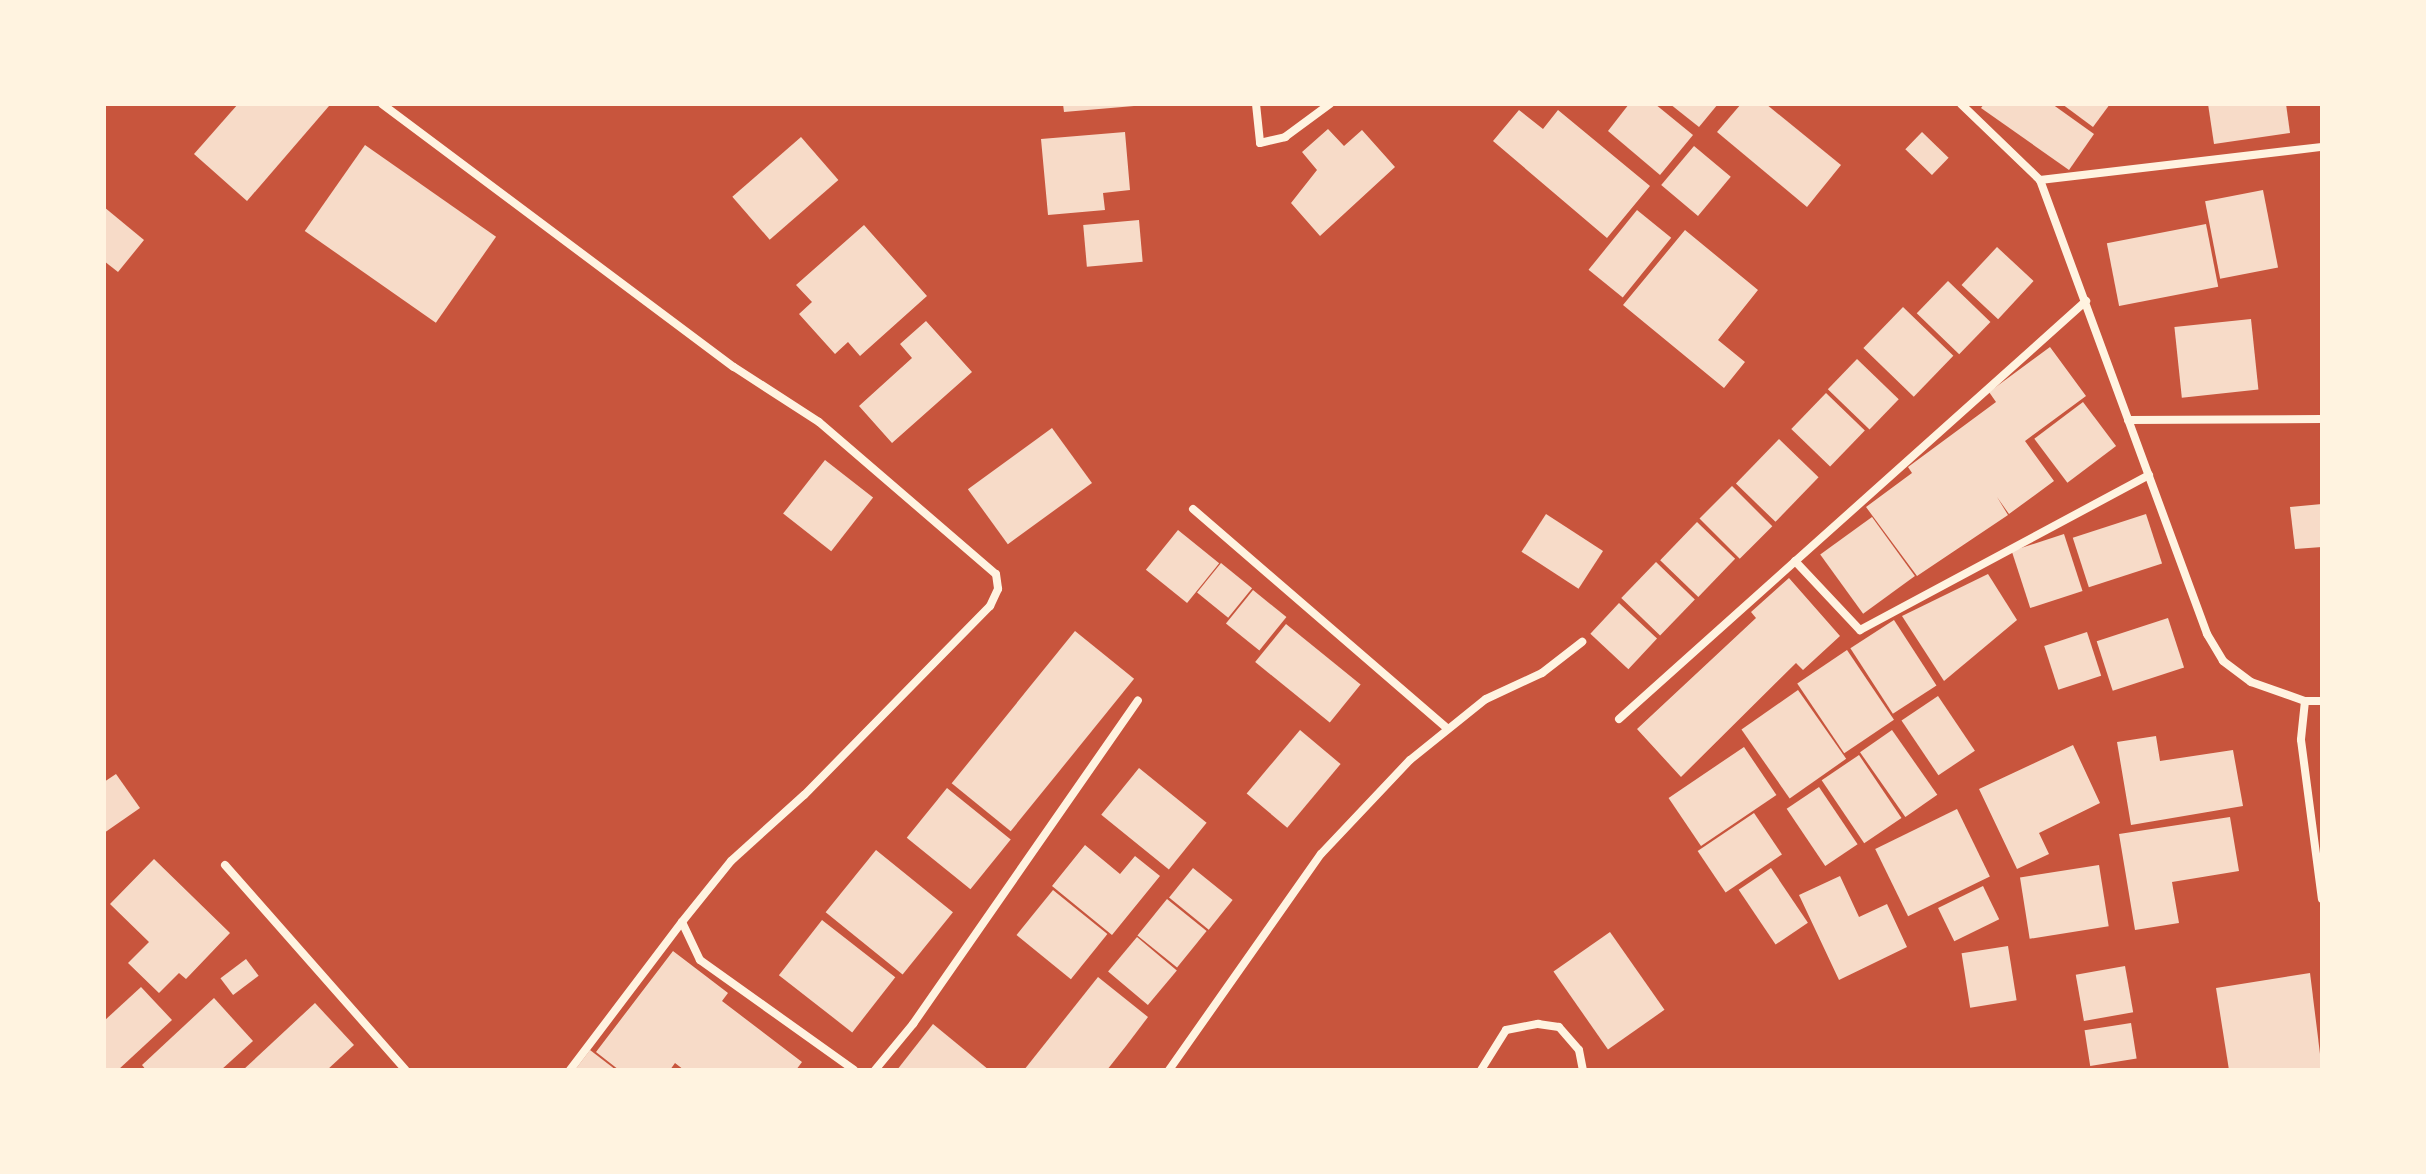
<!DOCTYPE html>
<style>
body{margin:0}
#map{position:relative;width:2426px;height:1174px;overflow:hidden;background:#c8553d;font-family:"DejaVu Sans",sans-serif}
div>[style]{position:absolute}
.building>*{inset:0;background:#f7dbc8;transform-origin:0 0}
.minor>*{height:8px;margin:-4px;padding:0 4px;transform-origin:4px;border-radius:4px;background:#fff3e0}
span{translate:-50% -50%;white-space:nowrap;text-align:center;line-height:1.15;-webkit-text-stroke:7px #fff3e0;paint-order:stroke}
.frame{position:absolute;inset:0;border:106px solid #fff3e0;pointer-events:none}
</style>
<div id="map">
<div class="building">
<div style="clip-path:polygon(238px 104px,329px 106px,247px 201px,194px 154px)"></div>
<div style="clip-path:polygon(1063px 104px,1134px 104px,1134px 106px,1064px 112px)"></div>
<div style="clip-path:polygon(1629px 104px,1655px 104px,1693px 135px,1660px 175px,1608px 131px)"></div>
<div style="clip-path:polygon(1670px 104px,1718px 104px,1699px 127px)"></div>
<div style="clip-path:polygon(1741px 104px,1766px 104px,1841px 165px,1807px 207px,1717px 132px)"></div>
<div style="clip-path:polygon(1984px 104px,2052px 104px,2094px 134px,2069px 170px,1981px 108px)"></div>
<div style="clip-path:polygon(2062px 104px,2110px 104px,2093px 127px)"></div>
<div style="clip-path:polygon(2208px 104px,2286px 104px,2290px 133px,2214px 144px)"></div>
<div style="clip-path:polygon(1519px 110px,1543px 129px,1558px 110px,1650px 186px,1607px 238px,1493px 141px)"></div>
<div style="clip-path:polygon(1328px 129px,1344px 146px,1362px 130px,1395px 167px,1320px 236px,1291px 203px,1317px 170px,1302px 152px)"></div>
<div style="clip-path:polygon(1125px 132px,1130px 190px,1103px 193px,1105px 210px,1048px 215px,1041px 139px)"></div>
<div style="left:1922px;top:132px;width:37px;height:24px;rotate:44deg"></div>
<div style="left:801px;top:137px;width:57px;height:91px;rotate:49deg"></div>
<div style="left:365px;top:145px;width:160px;height:105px;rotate:35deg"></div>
<div style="left:1694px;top:146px;width:48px;height:51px;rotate:40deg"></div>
<div style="left:2263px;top:190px;width:79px;height:59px;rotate:79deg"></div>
<div style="clip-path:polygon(104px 207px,144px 240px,118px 272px,104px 261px)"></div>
<div style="left:1637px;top:210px;width:44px;height:77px;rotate:39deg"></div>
<div style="left:1139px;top:220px;width:42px;height:56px;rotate:85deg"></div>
<div style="left:2206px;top:224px;width:64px;height:101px;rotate:79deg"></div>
<div style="clip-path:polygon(864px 225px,927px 296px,860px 356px,848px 342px,835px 354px,799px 314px,812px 302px,796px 285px)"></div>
<div style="clip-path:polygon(1685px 230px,1758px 290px,1718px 340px,1745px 362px,1724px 388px,1623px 305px)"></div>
<div style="left:1997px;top:247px;width:50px;height:52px;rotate:43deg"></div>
<div style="left:1948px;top:281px;width:59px;height:45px;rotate:44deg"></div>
<div style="left:1903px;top:307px;width:70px;height:57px;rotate:44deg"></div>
<div style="left:2251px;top:319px;width:71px;height:77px;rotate:84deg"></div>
<div style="clip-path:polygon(926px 321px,972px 372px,892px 443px,859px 406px,912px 358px,900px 344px)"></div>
<div style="clip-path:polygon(2050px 347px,2086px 396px,2025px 441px,2054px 481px,2009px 514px,1997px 497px,2008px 515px,1917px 576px,1866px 507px,1912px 473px,1908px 467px,1996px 402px,1989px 392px)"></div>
<div style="left:1857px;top:359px;width:58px;height:42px;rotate:44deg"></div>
<div style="left:1826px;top:393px;width:54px;height:50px;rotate:44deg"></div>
<div style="left:2083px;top:402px;width:55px;height:61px;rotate:53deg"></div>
<div style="left:1052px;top:428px;width:68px;height:104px;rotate:54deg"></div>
<div style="left:1779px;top:439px;width:55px;height:62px;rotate:44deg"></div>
<div style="left:825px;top:460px;width:61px;height:68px;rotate:38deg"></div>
<div style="left:1732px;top:486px;width:57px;height:46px;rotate:45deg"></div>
<div style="clip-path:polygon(2322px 504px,2322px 547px,2295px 549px,2290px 507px)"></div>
<div style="left:1546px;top:514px;width:68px;height:45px;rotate:33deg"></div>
<div style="left:2146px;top:514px;width:52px;height:77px;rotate:72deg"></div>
<div style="left:1872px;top:517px;width:73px;height:64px;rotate:54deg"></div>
<div style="left:1697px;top:522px;width:53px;height:53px;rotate:44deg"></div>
<div style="left:1178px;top:530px;width:53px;height:51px;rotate:39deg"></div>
<div style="left:2064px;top:534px;width:60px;height:55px;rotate:72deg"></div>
<div style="left:1656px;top:562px;width:54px;height:50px;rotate:44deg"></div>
<div style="left:1221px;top:563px;width:40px;height:38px;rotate:39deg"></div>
<div style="clip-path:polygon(1988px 574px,2017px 620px,1944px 681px,1902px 616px)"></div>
<div style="clip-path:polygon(1789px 578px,1840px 636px,1803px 670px,1796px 663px,1681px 777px,1637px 729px,1756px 618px,1751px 612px)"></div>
<div style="left:1253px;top:590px;width:43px;height:43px;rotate:39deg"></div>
<div style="left:1619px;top:603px;width:52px;height:42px;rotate:43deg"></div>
<div style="left:2168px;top:618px;width:52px;height:75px;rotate:72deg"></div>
<div style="left:1894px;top:620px;width:78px;height:52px;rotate:57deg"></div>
<div style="left:1286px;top:624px;width:96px;height:49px;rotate:39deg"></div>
<div style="left:1075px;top:631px;width:76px;height:196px;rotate:39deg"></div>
<div style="left:2087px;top:632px;width:46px;height:45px;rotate:72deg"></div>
<div style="left:1847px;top:650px;width:84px;height:60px;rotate:56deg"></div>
<div style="left:1798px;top:690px;width:84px;height:69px;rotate:55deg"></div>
<div style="left:1938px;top:696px;width:66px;height:44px;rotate:56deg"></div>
<div style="left:1300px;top:730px;width:53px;height:83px;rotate:40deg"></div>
<div style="left:1892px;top:730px;width:79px;height:39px;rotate:55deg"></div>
<div style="clip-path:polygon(2156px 736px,2160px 761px,2233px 750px,2243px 806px,2131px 825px,2117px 742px)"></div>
<div style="clip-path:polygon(2073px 745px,2100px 803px,2039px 833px,2049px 854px,2017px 869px,1979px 789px)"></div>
<div style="left:1744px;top:747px;width:58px;height:91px;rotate:56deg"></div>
<div style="left:1859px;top:755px;width:76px;height:45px;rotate:56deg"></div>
<div style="left:1139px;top:768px;width:87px;height:60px;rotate:39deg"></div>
<div style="clip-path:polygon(116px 774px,140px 808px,104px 833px,104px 782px)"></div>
<div style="left:1819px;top:787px;width:69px;height:39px;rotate:56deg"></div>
<div style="left:947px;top:788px;width:82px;height:64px;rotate:39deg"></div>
<div style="left:1957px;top:809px;width:75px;height:91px;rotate:64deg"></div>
<div style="left:1754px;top:813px;width:50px;height:68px;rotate:56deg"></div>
<div style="clip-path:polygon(2230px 817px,2239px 871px,2172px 882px,2179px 923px,2135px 930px,2119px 834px)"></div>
<div style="clip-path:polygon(1085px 845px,1120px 874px,1135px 856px,1160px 876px,1112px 935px,1052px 886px)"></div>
<div style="left:876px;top:850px;width:99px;height:80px;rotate:39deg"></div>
<div style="clip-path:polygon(154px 859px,230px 933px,186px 979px,179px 973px,159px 993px,128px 963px,149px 942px,110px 904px)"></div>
<div style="left:2099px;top:865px;width:62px;height:80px;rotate:81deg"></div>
<div style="left:1193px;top:868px;width:51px;height:38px;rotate:39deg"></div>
<div style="left:1771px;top:868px;width:66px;height:39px;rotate:56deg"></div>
<div style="clip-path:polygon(1840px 876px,1859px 917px,1887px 904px,1907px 947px,1839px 980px,1799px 895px)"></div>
<div style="left:1983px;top:886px;width:37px;height:50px;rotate:64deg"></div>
<div style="left:1053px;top:890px;width:70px;height:58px;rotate:39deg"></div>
<div style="left:1167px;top:899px;width:51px;height:47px;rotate:39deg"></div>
<div style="left:822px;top:920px;width:93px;height:70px;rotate:38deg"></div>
<div style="left:1610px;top:932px;width:95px;height:69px;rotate:55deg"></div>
<div style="left:1137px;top:937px;width:52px;height:45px;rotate:40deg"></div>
<div style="left:2008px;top:946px;width:55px;height:47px;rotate:81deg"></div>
<div style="clip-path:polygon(673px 951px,728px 993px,722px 1001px,802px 1062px,796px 1070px,684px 1070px,675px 1063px,670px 1070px,619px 1070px,596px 1052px)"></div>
<div style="left:246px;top:959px;width:21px;height:32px;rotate:53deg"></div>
<div style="left:2125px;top:966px;width:47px;height:50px;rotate:80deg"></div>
<div style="clip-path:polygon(2310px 973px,2322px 1070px,2229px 1070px,2216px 988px)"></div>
<div style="clip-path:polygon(1098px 977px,1148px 1017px,1126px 1046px,1107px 1070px,1024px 1070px)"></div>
<div style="clip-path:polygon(141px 987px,172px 1020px,118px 1070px,104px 1070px,104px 1021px)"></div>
<div style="clip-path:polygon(214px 998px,253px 1041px,221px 1070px,146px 1070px,142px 1065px)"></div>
<div style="clip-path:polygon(315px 1003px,354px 1045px,327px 1070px,243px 1070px)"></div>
<div style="left:2131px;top:1023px;width:36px;height:47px;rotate:81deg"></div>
<div style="clip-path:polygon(933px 1024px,989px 1070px,897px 1070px)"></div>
<div style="clip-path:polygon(590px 1050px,616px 1070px,575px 1070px)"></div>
</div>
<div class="minor">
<div style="left:382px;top:104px;width:439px;rotate:36.8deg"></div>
<div style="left:734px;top:367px;width:101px;rotate:32.9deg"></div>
<div style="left:819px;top:422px;width:233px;rotate:40.7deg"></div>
<div style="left:996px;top:574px;width:15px;rotate:82deg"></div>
<div style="left:998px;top:589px;width:19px;rotate:115deg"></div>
<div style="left:990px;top:606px;width:265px;rotate:134.5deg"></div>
<div style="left:804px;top:795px;width:98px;rotate:137.9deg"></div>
<div style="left:731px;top:861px;width:78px;rotate:128.8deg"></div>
<div style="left:682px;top:922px;width:42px;rotate:64.7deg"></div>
<div style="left:700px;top:960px;width:189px;rotate:35.5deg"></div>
<div style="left:1256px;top:104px;width:39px;rotate:84deg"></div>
<div style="left:1260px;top:143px;width:26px;rotate:-13deg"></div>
<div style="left:1285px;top:137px;width:56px;rotate:-36.3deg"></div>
<div style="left:1961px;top:104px;width:110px;rotate:43.9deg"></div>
<div style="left:2040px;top:180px;width:484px;rotate:69.8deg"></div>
<div style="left:2207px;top:634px;width:31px;rotate:59deg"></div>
<div style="left:2223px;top:661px;width:35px;rotate:37deg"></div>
<div style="left:2251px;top:682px;width:57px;rotate:19.4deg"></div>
<div style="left:2305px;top:701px;width:17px"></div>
<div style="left:2040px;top:180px;width:284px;rotate:-6.7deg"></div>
<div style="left:2128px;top:420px;width:194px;rotate:-0.3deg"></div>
<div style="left:1193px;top:509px;width:335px;rotate:40.8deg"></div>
<div style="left:1795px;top:561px;width:95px;rotate:46.7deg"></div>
<div style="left:1860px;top:630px;width:328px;rotate:-28.2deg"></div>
<div style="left:2305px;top:701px;width:39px;rotate:96deg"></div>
<div style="left:2301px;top:740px;width:160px;rotate:82.5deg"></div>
<div style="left:1619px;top:719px;width:627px;rotate:-41.83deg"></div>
<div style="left:225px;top:865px;width:273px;rotate:48.6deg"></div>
<div style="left:570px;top:1070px;width:186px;rotate:-52.9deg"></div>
<div style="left:875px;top:1070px;width:60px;rotate:-50.4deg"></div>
<div style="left:913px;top:1024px;width:394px;rotate:-55.2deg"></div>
<div style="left:1169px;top:1070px;width:264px;rotate:-54.9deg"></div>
<div style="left:1321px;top:854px;width:129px;rotate:-46.6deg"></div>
<div style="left:1410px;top:760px;width:97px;rotate:-38.8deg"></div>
<div style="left:1486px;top:699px;width:62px;rotate:-24.9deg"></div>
<div style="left:1542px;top:673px;width:51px;rotate:-37.8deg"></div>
<div style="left:1481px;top:1070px;width:47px;rotate:-58deg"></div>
<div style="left:1506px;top:1030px;width:33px;rotate:-11deg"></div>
<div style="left:1538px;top:1024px;width:21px;rotate:8deg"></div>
<div style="left:1559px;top:1027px;width:30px;rotate:49deg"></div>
<div style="left:1579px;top:1050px;width:20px;rotate:79deg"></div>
</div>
<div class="frame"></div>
</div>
